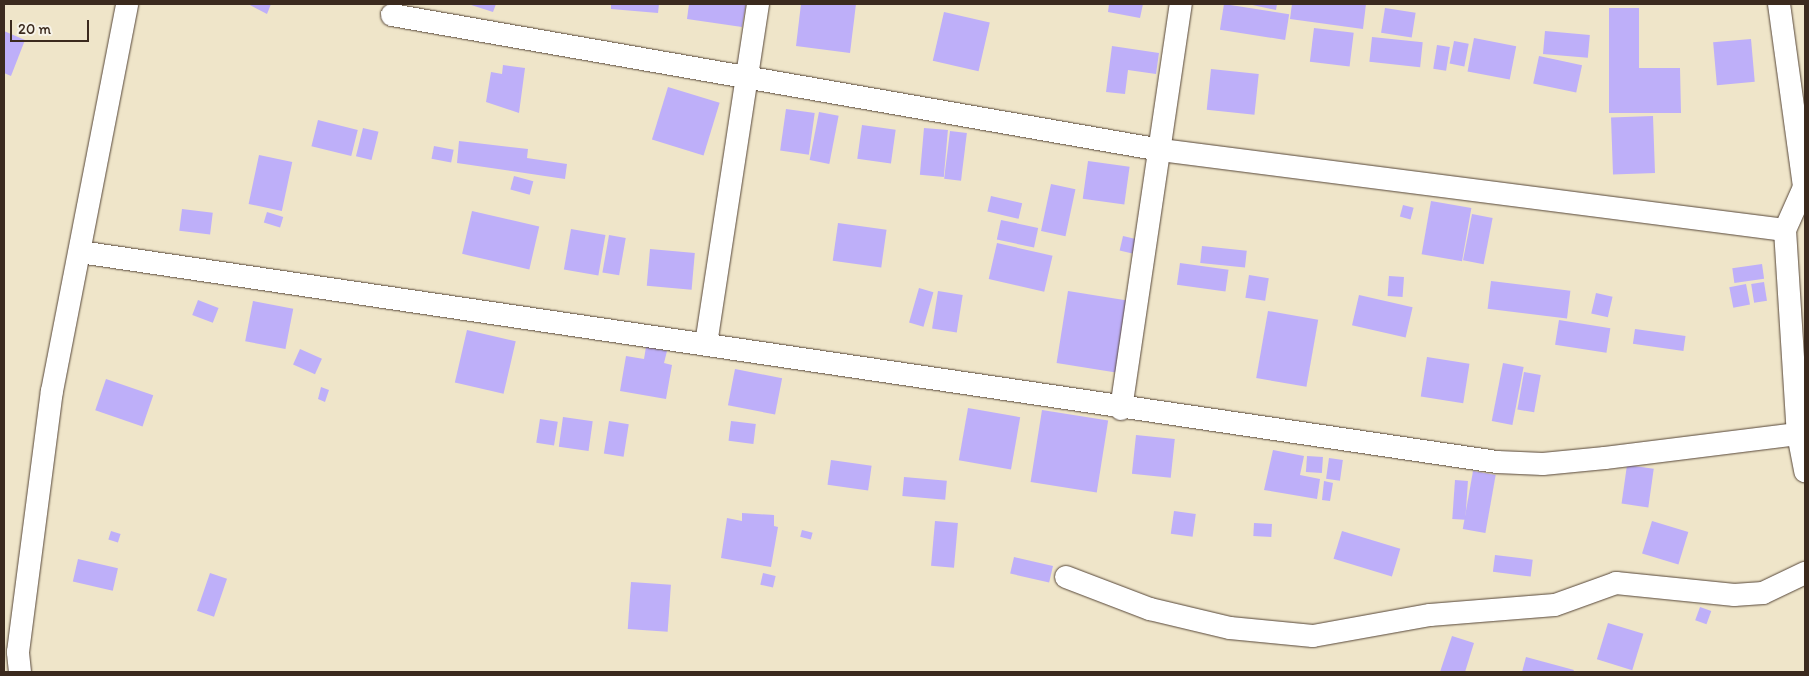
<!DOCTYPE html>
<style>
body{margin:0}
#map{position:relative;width:1809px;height:676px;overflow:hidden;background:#efe5c9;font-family:Itim,sans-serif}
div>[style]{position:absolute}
.building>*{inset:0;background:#beaff9;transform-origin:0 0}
.roads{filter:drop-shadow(0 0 1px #564638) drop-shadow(0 0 1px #564638)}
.minor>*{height:22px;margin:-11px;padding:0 11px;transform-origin:11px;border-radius:11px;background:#fff}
span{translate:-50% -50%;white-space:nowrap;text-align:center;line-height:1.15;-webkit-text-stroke:4.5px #f7f3e8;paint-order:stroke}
.frame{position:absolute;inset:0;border:5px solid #3b2a1e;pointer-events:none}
.scale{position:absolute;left:10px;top:20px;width:79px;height:22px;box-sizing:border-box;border:2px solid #3b2a1e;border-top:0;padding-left:6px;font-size:15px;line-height:18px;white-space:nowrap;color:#3b2a1e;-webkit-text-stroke:4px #f7f3e8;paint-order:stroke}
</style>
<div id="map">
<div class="building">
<div style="clip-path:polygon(248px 4px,271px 4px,267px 14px)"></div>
<div style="clip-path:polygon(468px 4px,496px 4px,493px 12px)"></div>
<div style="clip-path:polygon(611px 4px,659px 4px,658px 13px,611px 9px)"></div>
<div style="clip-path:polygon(689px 4px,746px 4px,742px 27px,687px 19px)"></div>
<div style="clip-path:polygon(801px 4px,856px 4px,850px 53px,796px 46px)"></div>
<div style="clip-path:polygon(1109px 4px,1143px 4px,1140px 18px,1108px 12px)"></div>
<div style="left:1224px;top:4px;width:66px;height:26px;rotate:9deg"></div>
<div style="clip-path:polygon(1248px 4px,1277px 4px,1276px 10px)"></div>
<div style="clip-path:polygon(1292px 4px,1366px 4px,1363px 29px,1290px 19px)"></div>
<div style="left:1385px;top:8px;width:31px;height:25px;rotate:9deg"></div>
<div style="clip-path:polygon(1609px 8px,1639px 8px,1639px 68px,1680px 68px,1681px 113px,1609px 113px)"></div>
<div style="left:944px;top:12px;width:47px;height:50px;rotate:13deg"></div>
<div style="left:1314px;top:28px;width:40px;height:34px;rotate:7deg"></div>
<div style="clip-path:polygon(4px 31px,25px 40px,11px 76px,4px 73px)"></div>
<div style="left:1545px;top:31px;width:45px;height:23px;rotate:5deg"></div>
<div style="left:1372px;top:37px;width:51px;height:25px;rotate:6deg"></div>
<div style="left:1474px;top:38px;width:43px;height:34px;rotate:11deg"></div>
<div style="left:1751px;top:39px;width:43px;height:38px;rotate:85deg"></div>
<div style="left:1454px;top:41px;width:15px;height:23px;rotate:11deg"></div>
<div style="left:1437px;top:45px;width:13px;height:24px;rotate:9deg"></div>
<div style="clip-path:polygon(1112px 46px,1159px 53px,1156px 74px,1128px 70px,1125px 94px,1106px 92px)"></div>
<div style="left:1539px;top:56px;width:44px;height:28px;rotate:12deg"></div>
<div style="clip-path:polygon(503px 65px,525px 68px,519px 113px,486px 102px,491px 72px,502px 74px)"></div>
<div style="left:1211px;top:69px;width:48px;height:41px;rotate:6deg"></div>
<div style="left:668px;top:87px;width:54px;height:55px;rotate:17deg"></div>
<div style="left:786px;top:109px;width:29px;height:42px;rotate:8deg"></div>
<div style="left:819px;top:112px;width:20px;height:49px;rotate:11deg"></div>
<div style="left:1653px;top:116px;width:57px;height:42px;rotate:88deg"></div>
<div style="left:318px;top:120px;width:41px;height:27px;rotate:14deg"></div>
<div style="left:862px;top:125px;width:34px;height:34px;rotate:8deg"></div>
<div style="left:363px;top:128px;width:16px;height:29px;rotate:14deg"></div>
<div style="left:924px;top:128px;width:24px;height:47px;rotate:5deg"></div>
<div style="left:950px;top:131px;width:17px;height:48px;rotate:7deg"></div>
<div style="clip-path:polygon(459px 141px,528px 149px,527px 158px,567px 164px,565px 179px,457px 163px)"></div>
<div style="left:434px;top:146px;width:20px;height:13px;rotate:11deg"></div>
<div style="left:259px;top:155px;width:34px;height:50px;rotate:12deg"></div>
<div style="left:1088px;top:161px;width:42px;height:38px;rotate:8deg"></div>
<div style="left:514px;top:176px;width:20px;height:14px;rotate:15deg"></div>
<div style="left:1051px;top:184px;width:25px;height:48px;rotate:12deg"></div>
<div style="left:991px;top:196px;width:32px;height:16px;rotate:13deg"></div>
<div style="left:1431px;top:201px;width:41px;height:54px;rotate:10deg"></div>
<div style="left:1403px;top:205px;width:11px;height:12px;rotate:15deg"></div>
<div style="left:182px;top:209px;width:31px;height:22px;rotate:7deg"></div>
<div style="left:472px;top:211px;width:69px;height:44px;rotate:13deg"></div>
<div style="left:267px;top:212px;width:17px;height:11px;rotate:17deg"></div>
<div style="left:1472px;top:214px;width:21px;height:47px;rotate:11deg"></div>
<div style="left:1001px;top:220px;width:38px;height:20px;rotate:12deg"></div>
<div style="left:838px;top:223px;width:49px;height:38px;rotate:8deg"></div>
<div style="left:571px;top:229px;width:35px;height:41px;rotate:10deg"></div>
<div style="left:609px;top:235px;width:17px;height:38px;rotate:10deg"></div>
<div style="left:1123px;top:236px;width:13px;height:15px;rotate:13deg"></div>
<div style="left:997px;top:243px;width:57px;height:37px;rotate:13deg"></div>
<div style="left:1202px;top:246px;width:45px;height:17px;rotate:6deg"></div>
<div style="left:650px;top:249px;width:45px;height:37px;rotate:5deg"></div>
<div style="left:1180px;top:263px;width:49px;height:22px;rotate:8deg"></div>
<div style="left:1762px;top:264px;width:15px;height:30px;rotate:82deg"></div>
<div style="left:1249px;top:275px;width:20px;height:23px;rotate:9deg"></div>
<div style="left:1389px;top:276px;width:15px;height:20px;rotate:4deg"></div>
<div style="left:1491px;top:281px;width:80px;height:28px;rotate:7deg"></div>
<div style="left:1764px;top:282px;width:19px;height:13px;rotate:81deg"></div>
<div style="left:1746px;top:284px;width:21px;height:17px;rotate:79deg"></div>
<div style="left:919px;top:288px;width:15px;height:36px;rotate:16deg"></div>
<div style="left:938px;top:291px;width:25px;height:38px;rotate:9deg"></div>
<div style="left:1068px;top:291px;width:60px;height:73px;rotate:9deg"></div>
<div style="left:1596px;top:293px;width:17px;height:21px;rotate:13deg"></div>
<div style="left:1359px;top:295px;width:55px;height:31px;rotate:13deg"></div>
<div style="left:198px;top:300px;width:22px;height:16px;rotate:21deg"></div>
<div style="left:253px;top:301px;width:41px;height:41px;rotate:11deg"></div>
<div style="left:1268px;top:311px;width:51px;height:68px;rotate:10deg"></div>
<div style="left:1559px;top:320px;width:52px;height:25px;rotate:9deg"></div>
<div style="left:1635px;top:329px;width:51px;height:15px;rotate:8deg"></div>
<div style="left:467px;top:330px;width:50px;height:54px;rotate:13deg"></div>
<div style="clip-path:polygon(646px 347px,667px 351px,664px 363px,672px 365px,666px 399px,620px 391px,626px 356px,644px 359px)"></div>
<div style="left:300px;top:349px;width:24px;height:17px;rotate:24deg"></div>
<div style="left:1427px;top:357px;width:43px;height:40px;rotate:9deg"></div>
<div style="left:1503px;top:363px;width:21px;height:59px;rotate:11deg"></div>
<div style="left:735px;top:369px;width:48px;height:37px;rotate:11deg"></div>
<div style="left:1524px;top:372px;width:17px;height:38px;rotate:10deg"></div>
<div style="left:106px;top:379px;width:50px;height:33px;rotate:19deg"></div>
<div style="clip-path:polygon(321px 387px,329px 390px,325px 402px,318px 399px)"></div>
<div style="left:968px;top:408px;width:53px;height:53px;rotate:10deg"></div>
<div style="left:1042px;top:410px;width:67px;height:73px;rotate:9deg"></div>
<div style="left:563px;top:417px;width:30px;height:30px;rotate:8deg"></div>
<div style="left:540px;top:419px;width:18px;height:24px;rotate:9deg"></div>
<div style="left:609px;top:421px;width:20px;height:33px;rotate:9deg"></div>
<div style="left:731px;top:421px;width:25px;height:20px;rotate:7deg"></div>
<div style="left:1136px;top:435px;width:39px;height:39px;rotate:6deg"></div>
<div style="clip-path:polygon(1273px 450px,1304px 456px,1300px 475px,1320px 479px,1317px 499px,1264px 490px)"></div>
<div style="left:1307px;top:456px;width:16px;height:16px;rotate:4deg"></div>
<div style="left:1329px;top:458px;width:14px;height:21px;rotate:8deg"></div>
<div style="left:831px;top:460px;width:41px;height:25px;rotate:8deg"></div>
<div style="left:1627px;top:465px;width:27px;height:39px;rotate:8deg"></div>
<div style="left:1473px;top:471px;width:23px;height:59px;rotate:10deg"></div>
<div style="left:904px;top:477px;width:43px;height:19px;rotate:5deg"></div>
<div style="left:1455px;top:480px;width:13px;height:39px;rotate:4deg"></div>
<div style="clip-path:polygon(1324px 481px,1333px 483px,1330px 501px,1322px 500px)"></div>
<div style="left:1174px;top:511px;width:22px;height:23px;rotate:8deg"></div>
<div style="clip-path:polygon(742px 513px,774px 515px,774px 526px,778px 527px,771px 567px,721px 558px,727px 518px,742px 521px)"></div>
<div style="left:935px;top:521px;width:23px;height:45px;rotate:5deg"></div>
<div style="left:1652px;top:521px;width:38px;height:34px;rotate:17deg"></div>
<div style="left:1254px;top:523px;width:18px;height:13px;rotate:3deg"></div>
<div style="left:802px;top:530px;width:11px;height:7px;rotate:15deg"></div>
<div style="left:111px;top:531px;width:10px;height:9px;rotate:17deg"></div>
<div style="left:1342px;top:531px;width:61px;height:29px;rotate:17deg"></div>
<div style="left:1495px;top:555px;width:38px;height:17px;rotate:7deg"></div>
<div style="left:1014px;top:557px;width:40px;height:17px;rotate:13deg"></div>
<div style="left:78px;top:559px;width:41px;height:23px;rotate:13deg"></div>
<div style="left:210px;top:573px;width:18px;height:40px;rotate:19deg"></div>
<div style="left:763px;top:573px;width:13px;height:12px;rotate:13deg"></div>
<div style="left:631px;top:582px;width:40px;height:47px;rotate:4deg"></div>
<div style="left:1700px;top:607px;width:12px;height:14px;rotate:20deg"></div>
<div style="left:1608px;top:623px;width:37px;height:38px;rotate:17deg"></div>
<div style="clip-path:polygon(1452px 636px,1474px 643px,1465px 672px,1440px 672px)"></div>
<div style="clip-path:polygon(1526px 657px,1574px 670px,1573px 672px,1522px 672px)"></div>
</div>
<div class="roads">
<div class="minor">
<div style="left:1779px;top:4px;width:185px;rotate:82.2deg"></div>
<div style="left:392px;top:15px;width:781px;rotate:9.96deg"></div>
<div style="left:1161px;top:150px;width:629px;rotate:7.31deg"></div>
<div style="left:1805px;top:185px;width:49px;rotate:114deg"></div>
<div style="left:1785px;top:230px;width:204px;rotate:86.4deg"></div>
<div style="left:1798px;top:434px;width:38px;rotate:79deg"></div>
<div style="left:80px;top:252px;width:1432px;rotate:8.43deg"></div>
<div style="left:1497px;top:462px;width:46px;rotate:2.5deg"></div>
<div style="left:1543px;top:464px;width:62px;rotate:-5.5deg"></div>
<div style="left:1605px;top:458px;width:194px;rotate:-7.1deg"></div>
<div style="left:706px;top:344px;width:344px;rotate:-81.3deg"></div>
<div style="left:1121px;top:409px;width:409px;rotate:-81.6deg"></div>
<div style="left:1066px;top:577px;width:90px;rotate:20.9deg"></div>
<div style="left:1150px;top:609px;width:82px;rotate:13.4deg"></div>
<div style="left:1230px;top:628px;width:83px;rotate:5.5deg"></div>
<div style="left:1313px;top:636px;width:119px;rotate:-10.2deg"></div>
<div style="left:1430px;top:615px;width:125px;rotate:-4.6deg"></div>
<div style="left:1555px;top:605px;width:65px;rotate:-19.8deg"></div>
<div style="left:1616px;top:583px;width:119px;rotate:5.8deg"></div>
<div style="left:1734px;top:595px;width:29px;rotate:-4deg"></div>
<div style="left:1763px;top:593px;width:47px;rotate:-25.5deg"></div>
<div style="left:20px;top:672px;width:20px;rotate:-96deg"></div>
<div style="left:18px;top:652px;width:263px;rotate:-82.6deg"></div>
<div style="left:52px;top:391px;width:394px;rotate:-79deg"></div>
</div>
</div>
<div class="frame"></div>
<div class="scale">20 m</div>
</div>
